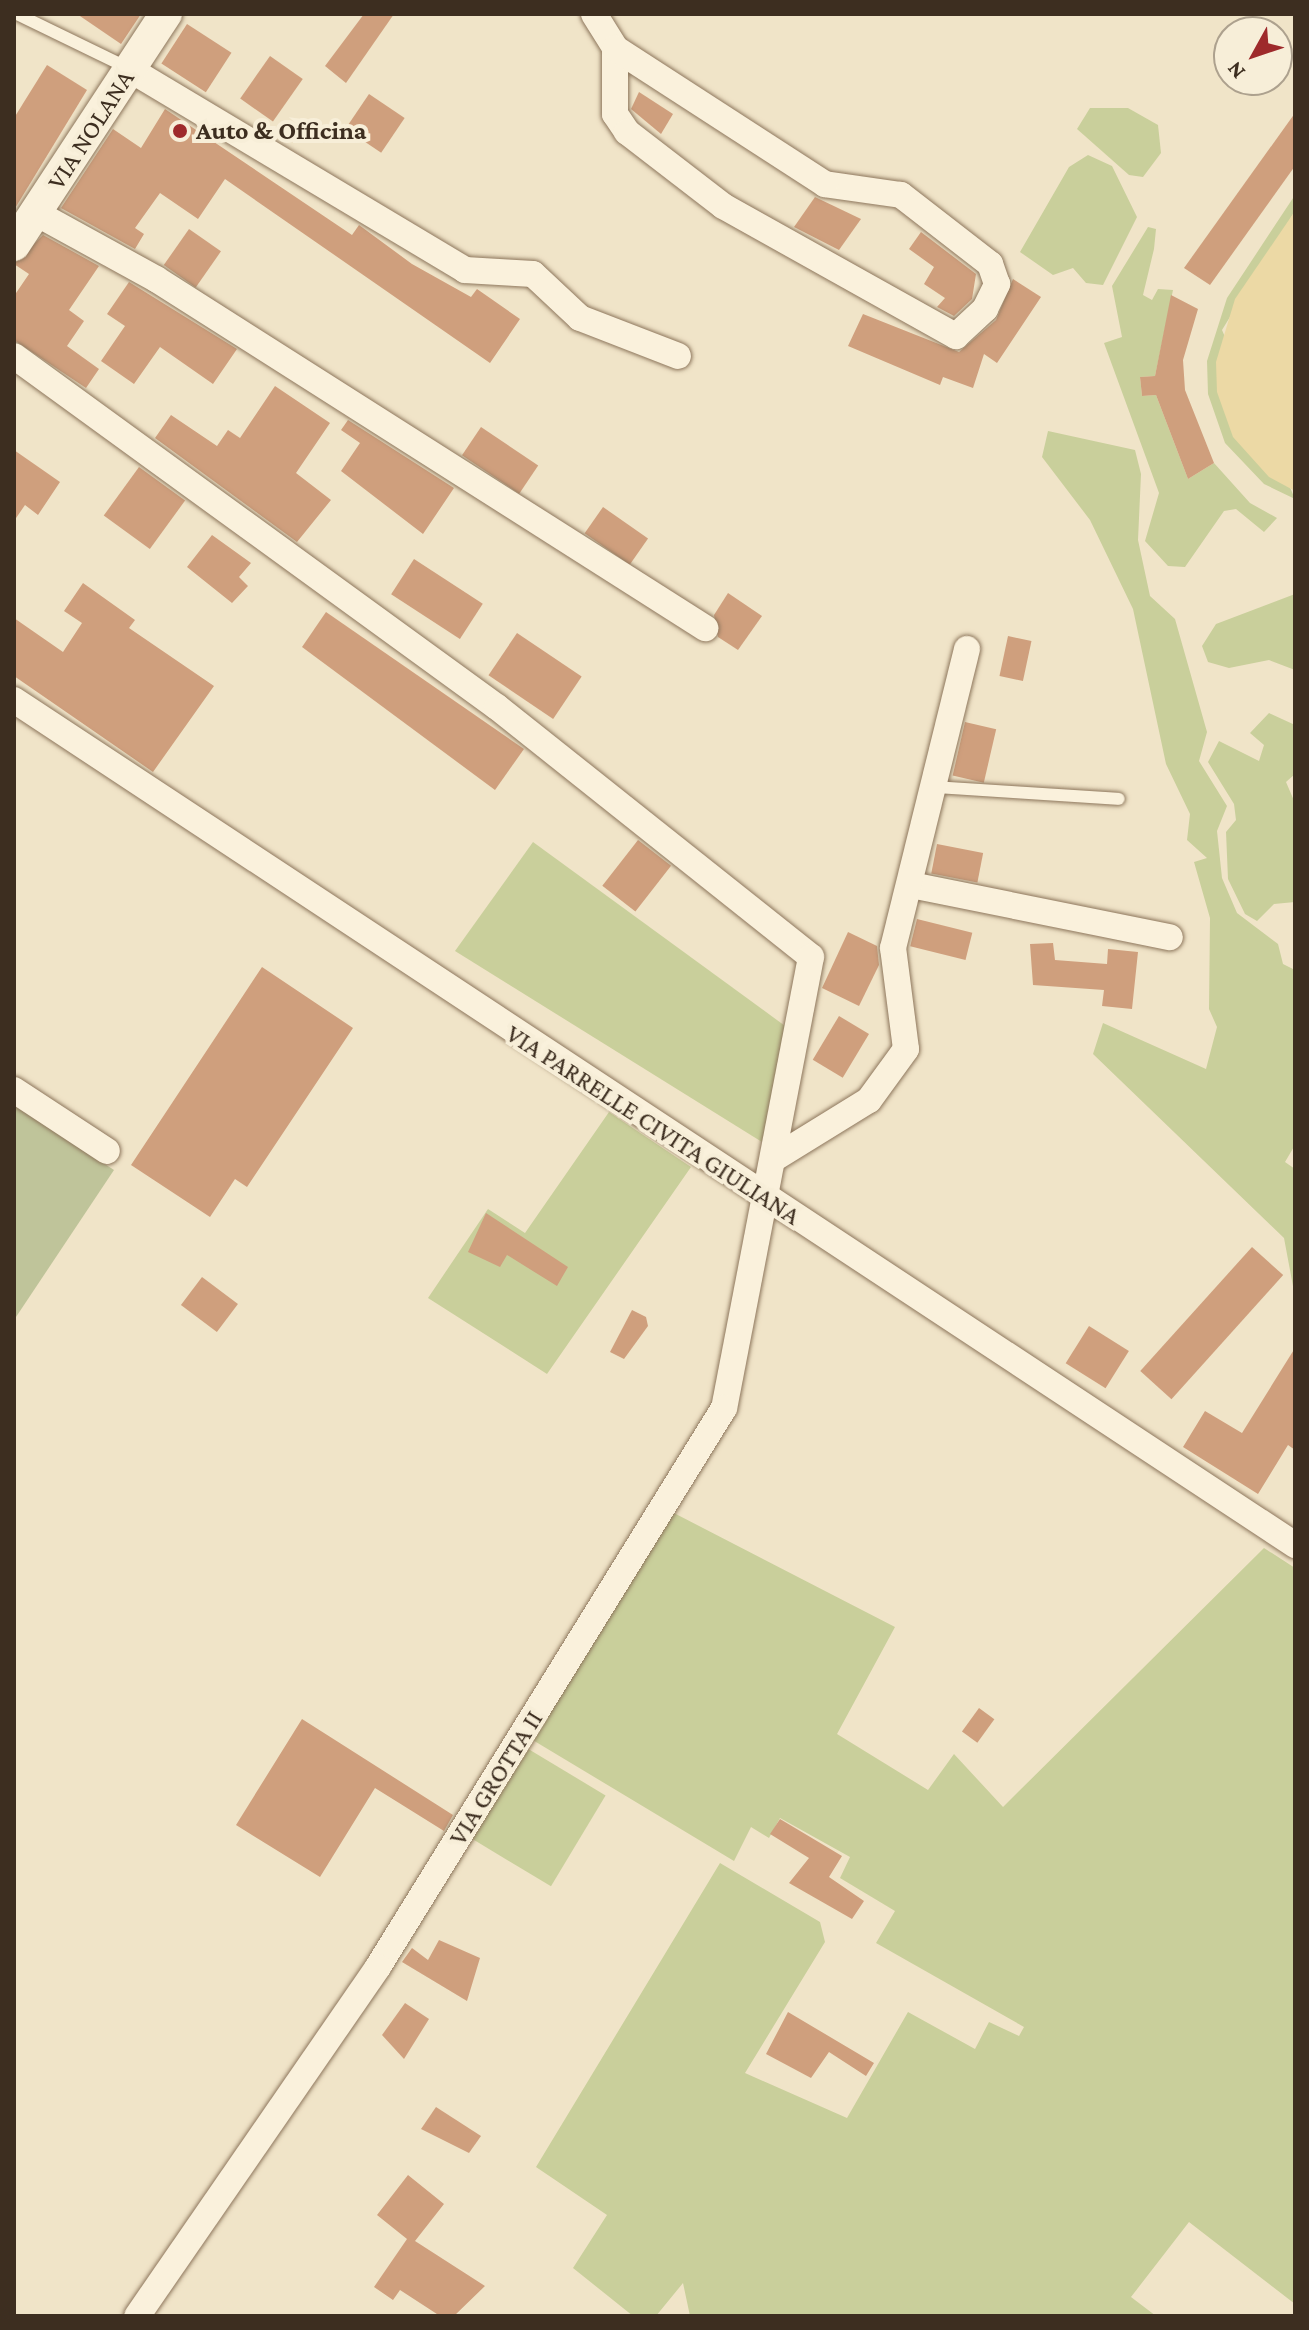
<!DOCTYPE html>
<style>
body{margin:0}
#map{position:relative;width:1309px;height:2330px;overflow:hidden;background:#f0e4c8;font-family:"Crimson Pro",serif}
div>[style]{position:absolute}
.green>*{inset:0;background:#c9cf9b;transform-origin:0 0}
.sand>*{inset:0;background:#ecd9a5}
.cemetery>*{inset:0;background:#bfc49a}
.building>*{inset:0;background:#cf9f7d;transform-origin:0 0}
.roads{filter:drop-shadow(0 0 2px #8d765c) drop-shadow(0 0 2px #8d765c)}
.service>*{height:12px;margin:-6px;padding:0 6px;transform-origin:6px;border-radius:6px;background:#faf1dc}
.minor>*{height:26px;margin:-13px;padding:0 13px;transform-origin:13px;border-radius:13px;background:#faf1dc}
.tertiary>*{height:32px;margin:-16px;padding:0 16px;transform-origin:16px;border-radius:16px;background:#faf1dc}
.dots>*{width:22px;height:22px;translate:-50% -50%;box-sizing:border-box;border:4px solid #f7eed8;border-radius:50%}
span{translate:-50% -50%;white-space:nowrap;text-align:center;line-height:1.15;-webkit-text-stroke:8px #f7eed8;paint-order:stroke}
.street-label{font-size:26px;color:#3d2e20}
.poi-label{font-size:26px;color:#3d2e20;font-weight:700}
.left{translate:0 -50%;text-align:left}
.frame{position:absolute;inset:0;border:16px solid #3d2e20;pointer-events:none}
.north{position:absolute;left:1213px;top:16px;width:80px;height:80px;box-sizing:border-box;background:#f7eed8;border:2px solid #ada18e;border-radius:50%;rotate:230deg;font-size:22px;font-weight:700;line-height:32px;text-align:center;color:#3d2e20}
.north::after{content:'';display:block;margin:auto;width:28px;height:36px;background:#9e2a2b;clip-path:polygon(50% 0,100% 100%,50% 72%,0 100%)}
</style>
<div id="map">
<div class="green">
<div style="clip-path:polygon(1090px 108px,1128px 108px,1158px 125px,1161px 153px,1143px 177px,1129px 175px,1077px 129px)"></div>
<div style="clip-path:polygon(1088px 155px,1112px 166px,1137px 217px,1103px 285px,1086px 283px,1073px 268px,1053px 275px,1020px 252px,1069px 167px)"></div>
<div style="clip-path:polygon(1295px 195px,1295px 211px,1222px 330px,1295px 499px,1264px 484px,1225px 443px,1208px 394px,1207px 361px,1227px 298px)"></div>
<div style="clip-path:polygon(1148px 227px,1156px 229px,1154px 249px,1143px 295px,1152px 300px,1158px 289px,1173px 290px,1155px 376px,1140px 377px,1142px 396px,1156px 395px,1188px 479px,1214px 463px,1250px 503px,1277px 518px,1264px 532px,1236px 509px,1224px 511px,1185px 567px,1168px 566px,1145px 541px,1159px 493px,1104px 343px,1122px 337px,1112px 286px)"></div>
<div style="clip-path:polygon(1048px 431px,1135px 450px,1141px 474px,1138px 540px,1150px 596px,1175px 619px,1207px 732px,1199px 761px,1227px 806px,1217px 831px,1222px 878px,1237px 913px,1278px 944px,1283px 964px,1295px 970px,1295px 1145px,1285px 1162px,1295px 1169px,1295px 1297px,1284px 1238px,1093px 1054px,1103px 1023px,1206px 1069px,1217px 1027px,1209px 1009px,1210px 918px,1194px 862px,1207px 858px,1187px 840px,1190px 814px,1166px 764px,1133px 609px,1090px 520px,1042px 457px)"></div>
<div style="clip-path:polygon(1295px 594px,1295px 670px,1269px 660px,1229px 668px,1208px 662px,1202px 646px,1216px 624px)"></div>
<div style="clip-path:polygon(1269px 713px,1295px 725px,1295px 774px,1286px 782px,1295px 803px,1295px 902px,1274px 904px,1257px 921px,1245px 914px,1228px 879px,1226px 832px,1236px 820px,1234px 804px,1208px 762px,1219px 741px,1259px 761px,1264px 745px,1250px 733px)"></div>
<div style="clip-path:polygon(533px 842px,792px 1031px,770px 1147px,455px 951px)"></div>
<div style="clip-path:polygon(609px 1112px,691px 1167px,547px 1374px,428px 1298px,488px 1209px,525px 1233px)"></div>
<div style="clip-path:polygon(670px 1511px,895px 1627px,837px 1734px,928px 1790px,954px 1754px,1003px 1807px,1264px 1548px,1295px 1568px,1295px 2304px,1189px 2222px,1131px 2297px,1156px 2316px,690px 2316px,683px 2283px,656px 2316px,633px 2316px,573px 2268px,607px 2215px,536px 2167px,720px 1863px,820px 1922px,825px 1942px,745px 2073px,847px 2118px,908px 2012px,975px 2049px,989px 2022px,1019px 2036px,1024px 2027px,876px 1943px,895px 1911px,840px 1878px,850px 1857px,780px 1818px,769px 1838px,751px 1827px,734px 1861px,531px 1739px)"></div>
<div style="left:525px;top:1747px;width:94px;height:106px;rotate:31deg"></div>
</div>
<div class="sand">
<div style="clip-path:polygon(1295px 211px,1295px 491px,1269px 477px,1233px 437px,1217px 392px,1216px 362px,1235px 299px)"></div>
</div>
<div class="cemetery">
<div style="clip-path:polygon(14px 1105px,114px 1170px,14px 1320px)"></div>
</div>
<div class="building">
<div style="clip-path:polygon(77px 14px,141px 14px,121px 44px)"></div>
<div style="clip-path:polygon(364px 14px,394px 14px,346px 83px,325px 66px)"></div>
<div style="left:187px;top:24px;width:53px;height:47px;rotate:33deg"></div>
<div style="left:270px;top:56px;width:40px;height:52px;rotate:35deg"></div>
<div style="clip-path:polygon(47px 65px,87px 90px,14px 210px,14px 118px)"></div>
<div style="clip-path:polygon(639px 92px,673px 114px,661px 134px,631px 109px)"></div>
<div style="left:369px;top:94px;width:43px;height:42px;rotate:34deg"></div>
<div style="clip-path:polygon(165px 109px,352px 235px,359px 225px,412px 264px,471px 297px,477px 289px,520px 319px,490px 363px,225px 179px,198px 219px,160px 193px,135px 228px,144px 234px,135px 249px,61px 208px,113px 129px,141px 148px)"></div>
<div style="clip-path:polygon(1295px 113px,1295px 166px,1210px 285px,1184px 268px)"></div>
<div style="clip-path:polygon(815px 197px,861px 219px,839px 250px,794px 227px)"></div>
<div style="left:189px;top:229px;width:39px;height:44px;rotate:35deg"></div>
<div style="clip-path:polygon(921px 232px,976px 274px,972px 299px,954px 316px,937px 307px,945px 298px,924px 284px,934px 267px,909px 249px)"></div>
<div style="clip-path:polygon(43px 235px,99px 266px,69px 310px,84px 321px,67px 346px,99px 369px,86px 388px,14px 340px,14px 296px,29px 274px,14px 264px)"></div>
<div style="clip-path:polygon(1013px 279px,1041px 297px,997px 363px,984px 354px,973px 388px,943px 377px,940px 385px,848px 346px,863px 314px,959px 352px,996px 320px)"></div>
<div style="clip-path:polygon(129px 282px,237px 349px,213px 384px,160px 347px,134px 384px,101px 361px,125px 326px,107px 314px)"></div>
<div style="clip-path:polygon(1171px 295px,1198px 309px,1183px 360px,1185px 390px,1214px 463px,1188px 479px,1156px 395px,1142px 396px,1140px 377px,1155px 376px)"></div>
<div style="clip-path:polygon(275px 386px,330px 423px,296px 473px,331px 500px,297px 542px,155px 438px,171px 415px,217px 446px,228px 430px,240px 438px)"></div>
<div style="clip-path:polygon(348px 420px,454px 488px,423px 534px,341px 471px,360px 443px,341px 430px)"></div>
<div style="left:481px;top:427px;width:69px;height:34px;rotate:34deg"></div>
<div style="clip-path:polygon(14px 450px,60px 482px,38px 515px,25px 505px,14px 521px)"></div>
<div style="left:139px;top:467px;width:57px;height:60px;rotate:36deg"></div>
<div style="left:603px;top:507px;width:55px;height:32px;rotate:35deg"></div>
<div style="clip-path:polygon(212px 535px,251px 563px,239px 577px,248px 586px,232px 603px,187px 567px)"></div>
<div style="left:414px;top:559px;width:82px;height:42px;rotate:33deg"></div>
<div style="clip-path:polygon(83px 583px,135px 620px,129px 628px,214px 686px,153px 772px,14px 676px,14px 618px,63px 652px,82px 623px,64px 611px)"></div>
<div style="clip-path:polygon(728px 593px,762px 616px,738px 650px,718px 637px,714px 615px)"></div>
<div style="clip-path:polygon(326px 612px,524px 749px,495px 790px,302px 647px)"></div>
<div style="left:517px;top:633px;width:78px;height:51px;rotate:34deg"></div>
<div style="left:1008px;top:636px;width:24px;height:41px;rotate:12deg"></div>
<div style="left:965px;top:722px;width:32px;height:55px;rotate:13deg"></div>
<div style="left:638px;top:840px;width:42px;height:58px;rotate:38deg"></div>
<div style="left:937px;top:844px;width:47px;height:30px;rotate:11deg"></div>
<div style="left:917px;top:919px;width:57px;height:28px;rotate:14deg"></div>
<div style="clip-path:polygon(848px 932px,877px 946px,879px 965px,859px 1006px,822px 988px)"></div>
<div style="clip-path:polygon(1053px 943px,1055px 960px,1107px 964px,1108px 949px,1138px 952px,1132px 1009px,1102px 1006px,1104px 990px,1033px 985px,1030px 944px)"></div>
<div style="clip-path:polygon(262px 967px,353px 1028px,247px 1187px,235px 1179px,210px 1217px,131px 1165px)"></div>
<div style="left:839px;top:1016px;width:35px;height:51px;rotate:31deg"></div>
<div style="clip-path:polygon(486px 1213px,568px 1267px,557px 1286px,507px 1255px,500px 1267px,468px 1252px)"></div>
<div style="left:1252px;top:1247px;width:42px;height:167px;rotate:42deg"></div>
<div style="left:202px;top:1277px;width:45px;height:35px;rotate:37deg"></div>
<div style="clip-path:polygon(632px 1310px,646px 1317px,648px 1326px,624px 1359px,610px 1352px)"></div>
<div style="left:1089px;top:1326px;width:47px;height:44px;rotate:32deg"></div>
<div style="clip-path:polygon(1295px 1348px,1295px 1450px,1288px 1445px,1258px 1494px,1183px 1447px,1205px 1411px,1242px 1433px)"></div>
<div style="left:979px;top:1708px;width:19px;height:29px;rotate:36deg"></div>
<div style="clip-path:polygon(302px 1719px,453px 1815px,444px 1831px,375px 1788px,320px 1877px,236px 1825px)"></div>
<div style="clip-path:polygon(780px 1819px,842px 1856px,829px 1877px,864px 1901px,852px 1919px,789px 1883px,809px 1858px,770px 1834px)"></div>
<div style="clip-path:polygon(439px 1940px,480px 1958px,467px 2001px,402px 1962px,412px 1948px,428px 1960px)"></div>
<div style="clip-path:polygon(405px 2003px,429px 2019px,404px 2059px,382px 2035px)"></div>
<div style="clip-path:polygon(788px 2012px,874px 2063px,866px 2076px,829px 2052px,811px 2078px,766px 2054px)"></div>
<div style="clip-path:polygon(436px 2107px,481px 2136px,469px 2153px,421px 2129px)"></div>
<div style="clip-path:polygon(408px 2175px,444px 2204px,415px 2241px,485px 2286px,454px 2316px,440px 2316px,400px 2290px,393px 2300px,374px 2287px,407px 2239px,377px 2215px)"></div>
</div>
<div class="roads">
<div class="service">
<div style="left:17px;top:14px;width:123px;rotate:25.9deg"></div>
<div style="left:935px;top:787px;width:184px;rotate:3.7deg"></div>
</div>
<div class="minor">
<div style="left:594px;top:14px;width:40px;rotate:58deg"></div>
<div style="left:615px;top:48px;width:66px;rotate:90deg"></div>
<div style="left:615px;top:114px;width:22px;rotate:56deg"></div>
<div style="left:627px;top:132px;width:121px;rotate:37.6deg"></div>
<div style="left:723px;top:206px;width:267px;rotate:29.2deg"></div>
<div style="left:956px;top:336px;width:40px;rotate:-43deg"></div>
<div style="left:985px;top:309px;width:28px;rotate:-64deg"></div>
<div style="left:997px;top:284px;width:21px;rotate:-109deg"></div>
<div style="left:990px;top:264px;width:113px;rotate:-142.2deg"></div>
<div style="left:901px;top:195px;width:77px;rotate:-171.8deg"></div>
<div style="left:825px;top:184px;width:250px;rotate:-147.1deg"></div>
<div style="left:131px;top:70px;width:389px;rotate:30.9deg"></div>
<div style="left:465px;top:270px;width:68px;rotate:3.4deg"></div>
<div style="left:533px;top:274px;width:64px;rotate:43.1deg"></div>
<div style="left:580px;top:318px;width:105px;rotate:21.2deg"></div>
<div style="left:36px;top:213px;width:137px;rotate:28.8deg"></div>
<div style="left:156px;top:279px;width:651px;rotate:32.44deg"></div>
<div style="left:14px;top:356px;width:597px;rotate:36.01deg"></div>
<div style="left:497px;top:707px;width:401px;rotate:38.5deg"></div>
<div style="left:811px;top:957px;width:459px;rotate:100.9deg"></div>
<div style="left:724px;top:1408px;width:657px;rotate:121.76deg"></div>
<div style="left:378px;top:1967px;width:424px;rotate:124.6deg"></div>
<div style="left:14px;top:700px;width:1535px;rotate:33.41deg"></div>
<div style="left:911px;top:885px;width:264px;rotate:11.4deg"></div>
<div style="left:14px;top:1090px;width:111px;rotate:33.3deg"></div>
<div style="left:775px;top:1158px;width:110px;rotate:-31.7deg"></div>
<div style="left:869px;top:1100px;width:63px;rotate:-54deg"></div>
<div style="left:906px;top:1049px;width:102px;rotate:-97.3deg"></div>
<div style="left:893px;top:948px;width:308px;rotate:-76.1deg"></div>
</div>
<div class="tertiary">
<div style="left:14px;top:245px;width:277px;rotate:-56.7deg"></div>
</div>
</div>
<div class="dots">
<div style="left:180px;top:131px;background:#9e2a2b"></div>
</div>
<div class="street-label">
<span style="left:91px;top:130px;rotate:-57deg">VIA NOLANA</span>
<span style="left:653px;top:1125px;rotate:33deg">VIA PARRELLE CIVITA GIULIANA</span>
<span style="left:496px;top:1778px;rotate:-58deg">VIA GROTTA II</span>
</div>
<div class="poi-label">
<span class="left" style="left:196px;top:131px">Auto &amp; Officina</span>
</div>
<div class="frame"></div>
<div class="north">N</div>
</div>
